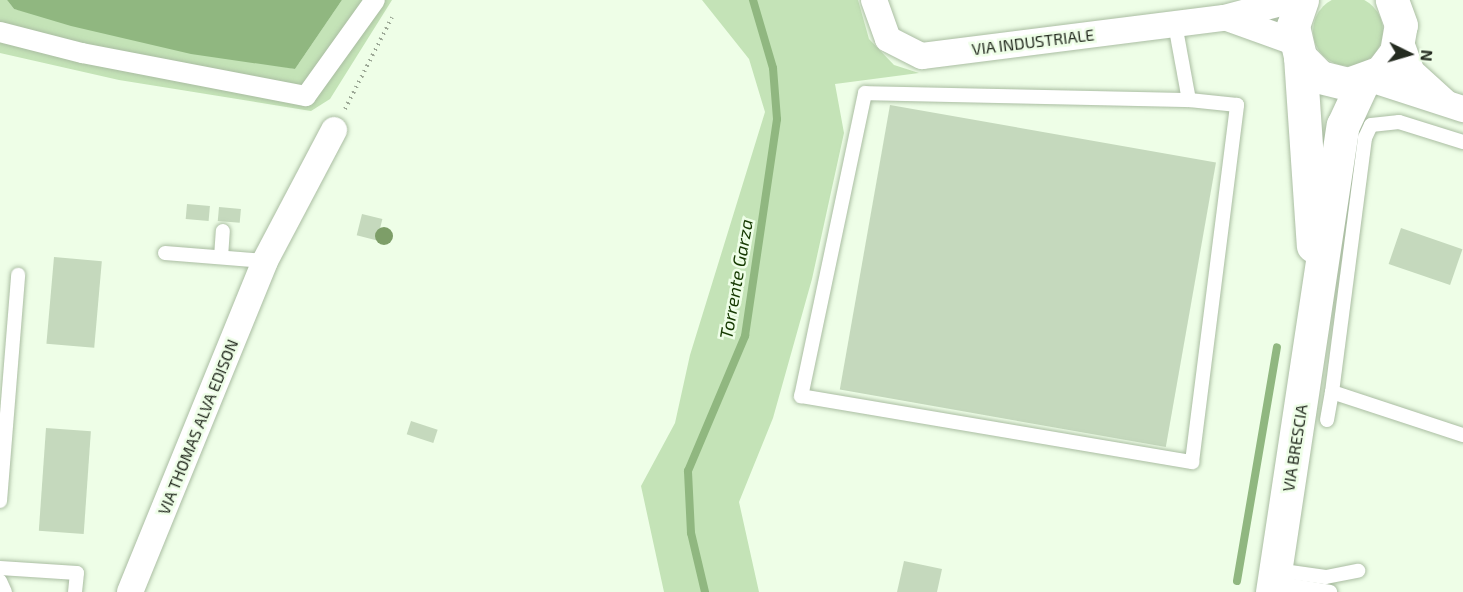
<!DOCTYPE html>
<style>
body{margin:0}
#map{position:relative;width:1463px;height:592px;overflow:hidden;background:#eefee7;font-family:"Exo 2",sans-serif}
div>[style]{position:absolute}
.green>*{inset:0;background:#c4e3b7}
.round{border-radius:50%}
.water>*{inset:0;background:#90b780}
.stream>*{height:8px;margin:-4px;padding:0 4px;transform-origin:4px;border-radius:4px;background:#90b780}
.building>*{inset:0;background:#c5d9bd;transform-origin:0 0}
.path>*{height:4px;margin-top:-2px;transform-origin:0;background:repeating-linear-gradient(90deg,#9ca896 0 1.5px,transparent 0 6px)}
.roads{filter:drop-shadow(0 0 2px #aabda2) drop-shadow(0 0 2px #aabda2)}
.service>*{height:14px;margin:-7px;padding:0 7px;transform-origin:7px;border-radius:7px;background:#fff}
.pedestrian>*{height:20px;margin:-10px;padding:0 10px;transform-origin:10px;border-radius:10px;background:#fff}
.minor>*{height:26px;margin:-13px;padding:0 13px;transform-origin:13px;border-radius:13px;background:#fff}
.secondary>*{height:33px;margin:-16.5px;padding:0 16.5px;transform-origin:16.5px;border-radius:16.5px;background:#fff}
.trees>*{width:18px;height:18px;margin:-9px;border-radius:50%;background:#7d9e68}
span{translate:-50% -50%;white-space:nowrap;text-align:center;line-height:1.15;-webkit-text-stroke:5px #eefee7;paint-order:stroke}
.street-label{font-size:16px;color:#242b20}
.water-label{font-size:18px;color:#153900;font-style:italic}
.north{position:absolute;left:1379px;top:24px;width:60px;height:60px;-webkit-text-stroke:4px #eefee7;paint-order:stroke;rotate:95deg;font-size:16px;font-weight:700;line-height:24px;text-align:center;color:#242b20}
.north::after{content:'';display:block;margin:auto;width:21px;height:27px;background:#242b20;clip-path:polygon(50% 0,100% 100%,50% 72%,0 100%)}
</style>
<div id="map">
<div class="green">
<div class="round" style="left:1313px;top:-4px;width:70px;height:70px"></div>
<div style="clip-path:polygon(0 0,7px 0,14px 9px,295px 69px,342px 0,392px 0,330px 99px,311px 111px,119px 80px,0 53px)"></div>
<div style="clip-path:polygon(702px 0,858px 0,869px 39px,894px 65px,919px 73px,835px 84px,844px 133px,812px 279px,773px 418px,739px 502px,759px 592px,664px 592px,641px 486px,675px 423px,690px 355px,765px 112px,749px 59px)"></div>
</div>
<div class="water">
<div style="clip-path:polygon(7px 0,342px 0,295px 69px,191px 54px,71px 26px,14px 9px)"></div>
</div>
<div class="stream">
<div style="left:1237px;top:581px;width:237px;rotate:-80.3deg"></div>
<div style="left:705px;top:592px;width:61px;rotate:-103.3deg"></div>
<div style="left:691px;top:533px;width:62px;rotate:-92.8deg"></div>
<div style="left:688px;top:471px;width:147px;rotate:-67.1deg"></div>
<div style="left:745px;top:336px;width:219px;rotate:-81.6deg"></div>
<div style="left:777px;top:119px;width:51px;rotate:-94.5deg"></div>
<div style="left:773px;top:68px;width:71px;rotate:-106.4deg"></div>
</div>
<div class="building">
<div style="left:890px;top:105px;width:331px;height:289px;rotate:10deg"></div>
<div style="left:187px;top:204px;width:23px;height:15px;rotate:5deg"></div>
<div style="left:219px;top:207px;width:22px;height:14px;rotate:5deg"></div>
<div style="left:362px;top:214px;width:21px;height:22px;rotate:14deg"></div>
<div style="left:1401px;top:228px;width:65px;height:38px;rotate:19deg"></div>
<div style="left:54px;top:257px;width:48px;height:87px;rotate:5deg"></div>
<div style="left:411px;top:421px;width:28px;height:14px;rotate:18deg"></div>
<div style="left:46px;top:428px;width:45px;height:103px;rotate:4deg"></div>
<div style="clip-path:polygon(904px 561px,942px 569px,937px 592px,897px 592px)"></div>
</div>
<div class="path">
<div style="left:345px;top:109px;width:103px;rotate:-62.9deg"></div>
</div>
<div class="roads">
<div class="service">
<div style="left:1175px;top:24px;width:77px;rotate:79.6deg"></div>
<div style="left:1189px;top:100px;width:324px;rotate:-178.8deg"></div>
<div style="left:865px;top:93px;width:310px;rotate:101.9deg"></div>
<div style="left:801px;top:396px;width:397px;rotate:9.6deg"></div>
<div style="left:1192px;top:462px;width:360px;rotate:-82.8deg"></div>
<div style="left:1237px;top:105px;width:48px;rotate:-174.1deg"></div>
<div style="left:1463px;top:142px;width:67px;rotate:-162.6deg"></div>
<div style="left:1399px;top:122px;width:28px;rotate:174deg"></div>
<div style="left:1371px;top:125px;width:14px;rotate:115deg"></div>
<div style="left:1365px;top:138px;width:256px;rotate:97.4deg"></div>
<div style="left:1332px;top:392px;width:138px;rotate:18.2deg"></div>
<div style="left:165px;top:253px;width:100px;rotate:4.6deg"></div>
<div style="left:221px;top:257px;width:26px;rotate:-86deg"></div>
<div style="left:1327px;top:420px;width:28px;rotate:-80deg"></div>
<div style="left:0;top:501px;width:227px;rotate:-85.4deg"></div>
<div style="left:0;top:568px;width:77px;rotate:3.7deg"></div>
<div style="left:77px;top:573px;width:19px;rotate:96deg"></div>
<div style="left:1276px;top:570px;width:50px;rotate:8deg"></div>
<div style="left:1326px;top:577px;width:33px;rotate:-11deg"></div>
<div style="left:0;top:581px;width:12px;rotate:66deg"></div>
<div style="left:1274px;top:583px;width:57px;rotate:9.1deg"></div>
</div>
<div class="pedestrian">
<div style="left:0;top:32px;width:85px;rotate:14.4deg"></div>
<div style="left:82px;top:53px;width:228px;rotate:10.9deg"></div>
<div style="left:306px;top:96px;width:118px;rotate:-54.3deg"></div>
</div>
<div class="minor">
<div style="left:874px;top:0;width:41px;rotate:70.3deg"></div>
<div style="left:888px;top:39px;width:38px;rotate:27deg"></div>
<div style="left:922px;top:56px;width:304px;rotate:-7.2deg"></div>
<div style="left:1224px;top:18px;width:70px;rotate:-14.8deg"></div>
<div style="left:1230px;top:19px;width:68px;rotate:19.8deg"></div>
<div style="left:1400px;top:40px;width:33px;rotate:70deg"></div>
<div style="left:1411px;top:71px;width:47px;rotate:42.4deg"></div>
<div style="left:1370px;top:79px;width:98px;rotate:17.9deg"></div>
<div style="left:130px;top:592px;width:357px;rotate:-67.8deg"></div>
<div style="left:265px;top:261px;width:148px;rotate:-62.2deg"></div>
</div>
<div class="secondary">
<div style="left:1302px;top:0;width:28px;rotate:109deg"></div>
<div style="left:1293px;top:26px;width:32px;rotate:77deg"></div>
<div style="left:1300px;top:57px;width:28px;rotate:45deg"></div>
<div style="left:1320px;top:77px;width:29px;rotate:14deg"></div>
<div style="left:1348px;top:84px;width:35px;rotate:-20deg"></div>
<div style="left:1381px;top:72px;width:25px;rotate:-53deg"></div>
<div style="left:1396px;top:52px;width:27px;rotate:-80deg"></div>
<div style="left:1401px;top:25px;width:27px;rotate:-110deg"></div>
<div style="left:1300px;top:57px;width:189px;rotate:86.1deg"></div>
<div style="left:1272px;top:592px;width:472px;rotate:-81.4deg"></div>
<div style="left:1343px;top:125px;width:47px;rotate:-65.1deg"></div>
</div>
</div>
<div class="trees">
<div style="left:384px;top:236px"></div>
</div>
<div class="street-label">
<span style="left:1033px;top:42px;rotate:-7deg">VIA INDUSTRIALE</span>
<span style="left:198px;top:427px;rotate:-68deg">VIA THOMAS ALVA EDISON</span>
<span style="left:1295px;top:448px;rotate:-81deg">VIA BRESCIA</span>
</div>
<div class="water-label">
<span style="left:736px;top:279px;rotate:-80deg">Torrente Garza</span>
</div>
<div class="north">N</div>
</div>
